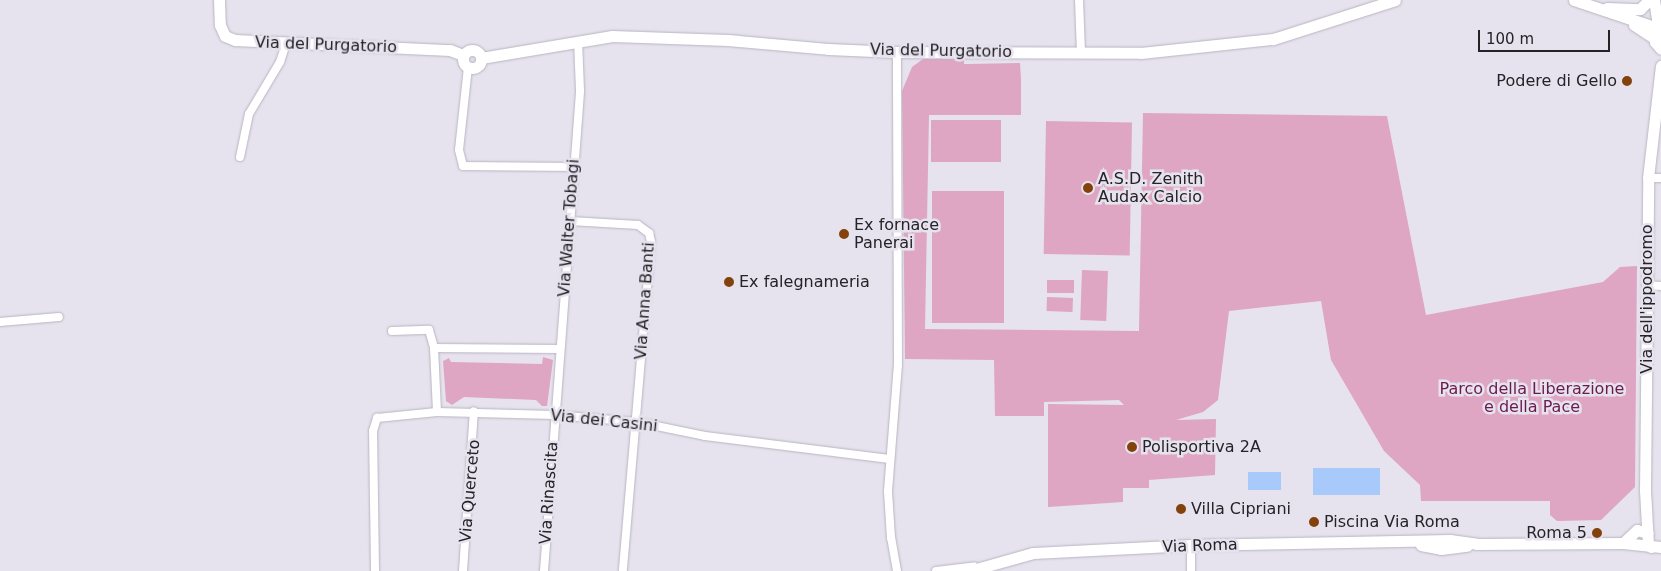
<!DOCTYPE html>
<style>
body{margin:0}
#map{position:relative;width:1661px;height:571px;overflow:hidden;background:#e6e2ee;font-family:"DejaVu Sans",sans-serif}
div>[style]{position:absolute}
.green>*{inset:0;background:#dea6c3;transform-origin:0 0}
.water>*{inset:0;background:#a7cafa;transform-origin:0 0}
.roads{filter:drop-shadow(0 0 1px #b9b5c0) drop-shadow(0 0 1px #b9b5c0)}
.street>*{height:8px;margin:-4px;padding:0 4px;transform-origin:4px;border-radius:4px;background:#fff}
.secondary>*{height:11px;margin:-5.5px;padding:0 5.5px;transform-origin:5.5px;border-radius:5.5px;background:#fff}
.secondary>.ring{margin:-5.5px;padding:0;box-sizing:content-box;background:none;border:11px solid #fff;border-radius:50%}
.dots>*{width:14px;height:14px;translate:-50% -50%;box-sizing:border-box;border:2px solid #e6e2ee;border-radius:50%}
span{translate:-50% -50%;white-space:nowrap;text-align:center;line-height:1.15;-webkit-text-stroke:5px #e6e2ee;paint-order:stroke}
.street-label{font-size:16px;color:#252327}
.poi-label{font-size:16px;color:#252327}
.right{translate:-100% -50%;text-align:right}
.left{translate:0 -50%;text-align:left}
.park-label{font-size:16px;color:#6c1a4e}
.scale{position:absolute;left:1478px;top:30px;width:132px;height:22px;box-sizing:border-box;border:2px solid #252327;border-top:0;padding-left:6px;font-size:15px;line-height:18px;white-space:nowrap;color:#252327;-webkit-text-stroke:4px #e6e2ee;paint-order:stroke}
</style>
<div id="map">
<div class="green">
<div style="clip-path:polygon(923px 59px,964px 59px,964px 64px,969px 64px,1020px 63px,1021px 79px,1021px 115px,929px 115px,925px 329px,1139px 331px,1143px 113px,1387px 116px,1426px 315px,1603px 282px,1620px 267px,1637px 266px,1635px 487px,1601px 520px,1557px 521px,1550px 515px,1550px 501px,1421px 501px,1420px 485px,1384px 451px,1331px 360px,1321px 301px,1229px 311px,1218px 400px,1203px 412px,1176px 420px,1216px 419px,1215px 475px,1149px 480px,1149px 488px,1123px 488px,1123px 502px,1048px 507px,1048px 404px,1124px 405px,1119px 400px,1044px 402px,1044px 416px,995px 416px,994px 360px,905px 359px,902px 91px,912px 67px)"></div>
<div style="left:931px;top:120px;width:70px;height:42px"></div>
<div style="left:1046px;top:121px;width:86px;height:133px;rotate:1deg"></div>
<div style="left:932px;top:191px;width:72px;height:132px"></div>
<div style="left:1082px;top:270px;width:26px;height:50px;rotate:2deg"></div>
<div style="left:1047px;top:280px;width:27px;height:13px"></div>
<div style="left:1047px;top:297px;width:26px;height:14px;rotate:2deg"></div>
<div style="clip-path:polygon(543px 357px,553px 360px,547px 406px,542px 406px,536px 400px,464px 397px,452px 405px,446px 401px,443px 361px,449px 358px,451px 362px,542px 364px)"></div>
</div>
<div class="water">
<div style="left:1380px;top:468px;width:27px;height:67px;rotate:90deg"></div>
<div style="left:1248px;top:472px;width:33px;height:18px"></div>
</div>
<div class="roads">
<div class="street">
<div style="left:1079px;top:0;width:53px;rotate:87.8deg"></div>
<div style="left:468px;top:67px;width:83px;rotate:96.2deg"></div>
<div style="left:459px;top:150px;width:16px;rotate:76deg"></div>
<div style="left:463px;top:166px;width:111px;rotate:0.5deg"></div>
<div style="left:240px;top:157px;width:44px;rotate:-78.2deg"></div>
<div style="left:249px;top:114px;width:61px;rotate:-59.2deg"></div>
<div style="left:280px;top:62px;width:19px;rotate:-72deg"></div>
<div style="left:1648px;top:178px;width:13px"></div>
<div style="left:570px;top:221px;width:68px;rotate:3.4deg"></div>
<div style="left:638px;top:225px;width:14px;rotate:36deg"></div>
<div style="left:649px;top:233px;width:9px;rotate:77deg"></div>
<div style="left:651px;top:242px;width:330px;rotate:94.9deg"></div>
<div style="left:1646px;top:285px;width:15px;rotate:4deg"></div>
<div style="left:0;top:322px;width:59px;rotate:-4.8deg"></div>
<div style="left:392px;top:331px;width:37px;rotate:-2deg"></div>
<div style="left:429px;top:330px;width:19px;rotate:74deg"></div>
<div style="left:434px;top:348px;width:64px;rotate:87.3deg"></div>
<div style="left:437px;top:412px;width:118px;rotate:1.5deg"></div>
<div style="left:555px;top:415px;width:82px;rotate:4.9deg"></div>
<div style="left:637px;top:422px;width:69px;rotate:11.6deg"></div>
<div style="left:705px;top:436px;width:186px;rotate:7.1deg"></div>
<div style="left:434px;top:348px;width:126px;rotate:0.5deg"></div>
<div style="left:375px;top:571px;width:140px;rotate:-90.8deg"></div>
<div style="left:373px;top:431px;width:14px;rotate:-73deg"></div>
<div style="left:377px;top:418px;width:60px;rotate:-5.7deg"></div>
<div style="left:463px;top:571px;width:160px;rotate:-86.1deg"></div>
<div style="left:544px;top:571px;width:482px;rotate:-85.7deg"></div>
<div style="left:580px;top:90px;width:49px;rotate:-92.3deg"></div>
<div style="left:897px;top:571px;width:34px;rotate:-100deg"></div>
<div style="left:891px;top:538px;width:47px;rotate:-93.7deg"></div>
<div style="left:888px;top:491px;width:126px;rotate:-85.5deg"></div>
<div style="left:898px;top:365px;width:313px;rotate:-90.2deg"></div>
<div style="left:936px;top:571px;width:38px;rotate:-7deg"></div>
<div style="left:1191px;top:571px;width:26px;rotate:-90deg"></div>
</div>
<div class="secondary">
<div style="left:219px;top:0;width:25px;rotate:88deg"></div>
<div style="left:220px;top:25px;width:12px;rotate:66deg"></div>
<div style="left:225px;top:36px;width:11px;rotate:22deg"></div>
<div style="left:235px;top:40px;width:215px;rotate:2.7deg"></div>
<div style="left:450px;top:50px;width:14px;rotate:21deg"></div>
<div style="left:1574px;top:0;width:88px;rotate:18.6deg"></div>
<div style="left:1654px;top:0;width:26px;rotate:81deg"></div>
<div style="left:1607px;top:8px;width:33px;rotate:2deg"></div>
<div style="left:1640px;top:9px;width:13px;rotate:-45deg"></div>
<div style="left:1634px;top:25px;width:24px;rotate:33deg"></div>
<div style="left:1655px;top:31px;width:11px;rotate:90deg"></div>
<div style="left:1655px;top:42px;width:9px;rotate:49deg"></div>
<div class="ring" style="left:463px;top:50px;width:7px;height:7px"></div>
<div style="left:481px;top:58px;width:133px;rotate:-9.5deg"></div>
<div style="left:612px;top:36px;width:116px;rotate:2deg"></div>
<div style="left:728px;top:40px;width:100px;rotate:5.1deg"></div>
<div style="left:828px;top:49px;width:69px;rotate:2.5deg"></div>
<div style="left:897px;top:52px;width:244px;rotate:0.2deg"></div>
<div style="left:1141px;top:53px;width:133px;rotate:-6.1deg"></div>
<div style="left:1273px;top:39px;width:128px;rotate:-17.7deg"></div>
<div style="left:1623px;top:543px;width:19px;rotate:-43deg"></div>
<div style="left:1637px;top:530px;width:11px;rotate:15deg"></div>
<div style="left:1421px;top:545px;width:20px;rotate:11deg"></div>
<div style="left:1441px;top:549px;width:26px;rotate:-7deg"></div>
<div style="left:1651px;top:547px;width:4px;rotate:-135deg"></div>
<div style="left:1648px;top:544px;width:54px;rotate:-93.2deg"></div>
<div style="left:1645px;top:490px;width:312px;rotate:-89.4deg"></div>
<div style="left:1648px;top:178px;width:113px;rotate:-83.4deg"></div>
<div style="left:969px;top:571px;width:66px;rotate:-15.7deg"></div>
<div style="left:1033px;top:553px;width:158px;rotate:-2.9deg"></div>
<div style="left:1191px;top:545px;width:259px;rotate:-1.1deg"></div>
<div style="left:1450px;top:540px;width:27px;rotate:8deg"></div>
<div style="left:1477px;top:544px;width:146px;rotate:-0.4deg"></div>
<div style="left:1623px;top:543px;width:38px;rotate:6deg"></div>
</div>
</div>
<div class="dots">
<div style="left:1627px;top:81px;background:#83420b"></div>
<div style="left:1088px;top:188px;background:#83420b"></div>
<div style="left:844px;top:234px;background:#83420b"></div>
<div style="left:729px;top:282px;background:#83420b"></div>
<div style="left:1132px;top:447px;background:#83420b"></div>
<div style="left:1181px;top:509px;background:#83420b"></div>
<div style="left:1314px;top:522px;background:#83420b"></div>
<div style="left:1597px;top:533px;background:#83420b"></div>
</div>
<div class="street-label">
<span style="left:326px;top:45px;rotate:2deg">Via del Purgatorio</span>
<span style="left:941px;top:51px;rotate:1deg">Via del Purgatorio</span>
<span style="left:569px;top:228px;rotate:-86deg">Via Walter Tobagi</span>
<span style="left:1647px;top:299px;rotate:-90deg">Via dell'ippodromo</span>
<span style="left:645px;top:301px;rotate:-86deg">Via Anna Banti</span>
<span style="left:604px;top:421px;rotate:6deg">Via dei Casini</span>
<span style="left:470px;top:491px;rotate:-85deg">Via Querceto</span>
<span style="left:549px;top:493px;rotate:-86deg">Via Rinascita</span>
<span style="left:1200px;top:546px;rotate:-2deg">Via Roma</span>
</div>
<div class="poi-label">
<span class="right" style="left:1617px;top:81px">Podere di Gello</span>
<span class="left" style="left:1098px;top:188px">A.S.D. Zenith<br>Audax Calcio</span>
<span class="left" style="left:854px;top:234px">Ex fornace<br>Panerai</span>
<span class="left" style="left:739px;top:282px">Ex falegnameria</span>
<span class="left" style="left:1142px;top:447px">Polisportiva 2A</span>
<span class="left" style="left:1191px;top:509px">Villa Cipriani</span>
<span class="left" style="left:1324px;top:522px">Piscina Via Roma</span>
<span class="right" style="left:1587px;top:533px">Roma 5</span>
</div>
<div class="park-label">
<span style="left:1532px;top:398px">Parco della Liberazione<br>e della Pace</span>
</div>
<div class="scale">100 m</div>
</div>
